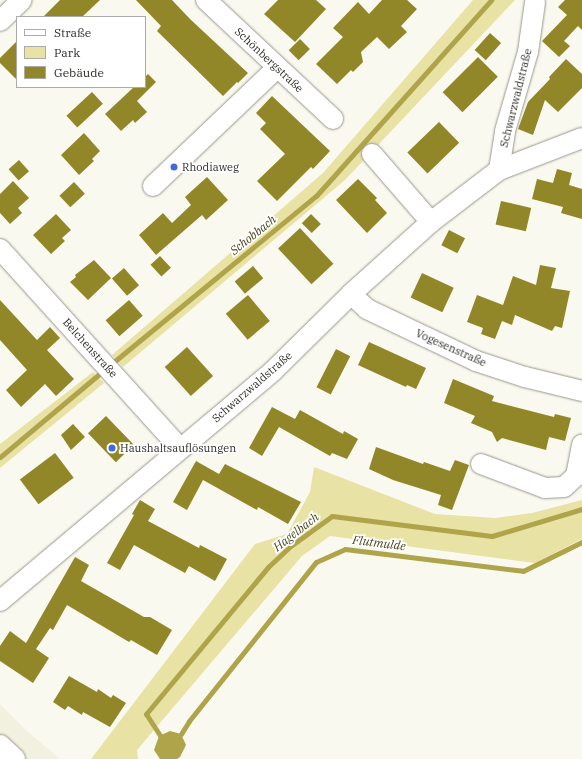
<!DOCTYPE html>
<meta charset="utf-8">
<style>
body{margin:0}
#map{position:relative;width:582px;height:759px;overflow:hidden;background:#faf9ef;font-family:"IBM Plex Serif",serif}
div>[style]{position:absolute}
.built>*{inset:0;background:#f2f1df}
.green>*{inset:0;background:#e9e2a5}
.water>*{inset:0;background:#afa449}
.stream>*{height:5px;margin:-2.5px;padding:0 2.5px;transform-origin:2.5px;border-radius:2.5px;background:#afa449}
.building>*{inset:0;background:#928728;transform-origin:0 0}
.roads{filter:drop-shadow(0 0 1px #98978e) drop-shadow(0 0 1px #98978e)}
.minor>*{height:20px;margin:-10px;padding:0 10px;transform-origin:10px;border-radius:10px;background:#fff}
.tertiary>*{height:22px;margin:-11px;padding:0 11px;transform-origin:11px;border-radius:11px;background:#fff}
.dots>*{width:11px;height:11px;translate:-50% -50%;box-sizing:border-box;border:2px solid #fff;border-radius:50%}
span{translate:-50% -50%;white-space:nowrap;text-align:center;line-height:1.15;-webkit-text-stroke:3.5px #fff;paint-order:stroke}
.street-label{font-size:11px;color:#2d2d29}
.poi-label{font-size:11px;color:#2d2d29}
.left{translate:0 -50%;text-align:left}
.water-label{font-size:12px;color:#4b4720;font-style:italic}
.legend{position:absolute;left:16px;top:16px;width:130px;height:72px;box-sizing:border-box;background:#fff;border:1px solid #ababa9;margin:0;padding:5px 7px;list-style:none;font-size:12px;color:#2d2d29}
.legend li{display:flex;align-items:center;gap:8px;height:20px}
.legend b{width:20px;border:1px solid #ababa9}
</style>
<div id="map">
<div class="built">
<div style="clip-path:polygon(0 704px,27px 731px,60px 759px,0 759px)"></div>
</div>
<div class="green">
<div style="clip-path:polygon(473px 0,515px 0,345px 180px,123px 367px,112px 355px,323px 173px)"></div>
<div style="clip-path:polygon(93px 372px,104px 383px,0 468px,0 444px)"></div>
<div style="clip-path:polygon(314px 467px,435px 514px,495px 518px,532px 513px,582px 500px,582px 539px,535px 563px,330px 536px,302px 556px,137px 750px,138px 759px,91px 759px,255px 544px,287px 534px,310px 492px)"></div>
</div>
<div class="water">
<div style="clip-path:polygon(170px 731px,181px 734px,186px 745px,180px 757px,177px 759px,160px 759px,154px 750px,159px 736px)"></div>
</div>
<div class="stream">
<div style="left:110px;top:365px;width:266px;rotate:-39.4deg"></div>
<div style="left:316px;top:196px;width:263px;rotate:-48.2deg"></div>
<div style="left:0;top:457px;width:136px;rotate:-39.9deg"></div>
<div style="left:181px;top:734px;width:15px;rotate:-58deg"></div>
<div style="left:189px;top:721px;width:203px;rotate:-51.4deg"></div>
<div style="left:316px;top:562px;width:32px;rotate:-24deg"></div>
<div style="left:345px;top:549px;width:179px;rotate:7deg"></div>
<div style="left:523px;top:571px;width:66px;rotate:-26.2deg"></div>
<div style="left:163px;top:740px;width:31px;rotate:-123deg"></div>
<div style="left:146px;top:714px;width:191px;rotate:-50.3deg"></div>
<div style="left:268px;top:567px;width:33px;rotate:-43deg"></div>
<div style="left:292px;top:545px;width:49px;rotate:-35.9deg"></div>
<div style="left:332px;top:516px;width:161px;rotate:7.1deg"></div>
<div style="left:492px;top:536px;width:94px;rotate:-16.7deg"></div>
</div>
<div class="building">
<div style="clip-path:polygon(60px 0,100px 0,82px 17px,43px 17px)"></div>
<div style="clip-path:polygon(136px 0,172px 0,190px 19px,248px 73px,238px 83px,237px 82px,223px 96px,157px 31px,161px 26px)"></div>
<div style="clip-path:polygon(278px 0,316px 0,326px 9px,295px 42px,264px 14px)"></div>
<div style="clip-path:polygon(382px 0,407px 0,417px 9px,401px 26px,407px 32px,389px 49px,377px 37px,361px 52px,363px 62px,353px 72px,351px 70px,337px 84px,316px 64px,343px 37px,333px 28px,358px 2px,369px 14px)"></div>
<div style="clip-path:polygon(565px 0,582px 0,582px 30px,578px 26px,564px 41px,570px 46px,559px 57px,542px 41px,567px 15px,558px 7px)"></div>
<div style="left:490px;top:33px;width:15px;height:23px;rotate:42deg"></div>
<div style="left:300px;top:39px;width:14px;height:16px;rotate:45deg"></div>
<div style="clip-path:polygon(17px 41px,17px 80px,0 63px,0 58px)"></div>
<div style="left:478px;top:57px;width:28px;height:50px;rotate:45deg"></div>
<div style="clip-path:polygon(566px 59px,582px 74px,582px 88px,558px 112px,545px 100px,533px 135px,518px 129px,528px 102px,550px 79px,549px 77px)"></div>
<div style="clip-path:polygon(148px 74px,156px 82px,137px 101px,147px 112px,135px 123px,133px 120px,121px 131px,105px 114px,134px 87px,145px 87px,145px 77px)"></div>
<div style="left:92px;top:92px;width:16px;height:35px;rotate:47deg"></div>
<div style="clip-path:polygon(272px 96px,330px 151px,313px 169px,311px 167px,277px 201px,257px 181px,285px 154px,260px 129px,266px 123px,256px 113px)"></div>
<div style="left:439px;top:122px;width:29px;height:44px;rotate:46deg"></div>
<div style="clip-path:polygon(84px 133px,100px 151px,92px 159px,94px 161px,79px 175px,61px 155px)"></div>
<div style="left:19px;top:160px;width:15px;height:14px;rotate:48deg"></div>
<div style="clip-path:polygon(557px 169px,572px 173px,569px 185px,582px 189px,582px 219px,561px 213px,563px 207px,532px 199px,537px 179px,553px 183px)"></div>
<div style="clip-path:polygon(207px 177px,228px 200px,206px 220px,202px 215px,156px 255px,139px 235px,163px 213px,172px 223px,191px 205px,185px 197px)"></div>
<div style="clip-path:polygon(358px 179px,377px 198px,375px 200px,387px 213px,367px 233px,336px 200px)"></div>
<div style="clip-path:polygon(13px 181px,29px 198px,18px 208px,22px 213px,10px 224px,0 213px,0 194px)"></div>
<div style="left:74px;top:182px;width:16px;height:20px;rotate:47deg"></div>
<div style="left:501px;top:201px;width:31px;height:24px;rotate:13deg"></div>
<div style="clip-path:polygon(56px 214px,71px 230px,62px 238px,65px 241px,51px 254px,33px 235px)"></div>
<div style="left:311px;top:214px;width:14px;height:13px;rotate:45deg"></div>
<div style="left:300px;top:228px;width:49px;height:30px;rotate:47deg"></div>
<div style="left:449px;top:230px;width:18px;height:17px;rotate:27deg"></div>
<div style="left:160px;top:256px;width:16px;height:13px;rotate:47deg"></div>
<div style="clip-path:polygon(94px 260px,111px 278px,88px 300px,70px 282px,76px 277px,75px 275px)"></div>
<div style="clip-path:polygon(540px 265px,556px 268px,551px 288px,570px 291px,562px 328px,555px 326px,552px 331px,515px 315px,512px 325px,502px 321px,495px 339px,481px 334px,483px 328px,467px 322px,477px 295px,503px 305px,513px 276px,536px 285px)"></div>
<div style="left:253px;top:266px;width:16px;height:24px;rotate:50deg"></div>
<div style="left:124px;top:268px;width:23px;height:16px;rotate:49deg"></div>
<div style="left:422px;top:273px;width:35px;height:27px;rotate:25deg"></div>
<div style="left:248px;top:295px;width:34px;height:29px;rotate:50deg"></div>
<div style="clip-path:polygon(0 300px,37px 340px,50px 327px,60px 338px,47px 350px,74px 379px,56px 396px,45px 384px,21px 407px,6px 390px,27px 370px,0 340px)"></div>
<div style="left:129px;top:300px;width:21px;height:31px;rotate:49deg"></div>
<div style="clip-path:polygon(369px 342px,426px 368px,416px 389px,407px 385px,406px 387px,358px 365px)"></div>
<div style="left:187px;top:347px;width:39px;height:30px;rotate:48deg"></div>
<div style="left:336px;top:349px;width:16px;height:43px;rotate:27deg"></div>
<div style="clip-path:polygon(453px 379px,494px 396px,492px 401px,554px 417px,555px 414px,571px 418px,565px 441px,549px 437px,546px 450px,502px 438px,497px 442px,492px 432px,471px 423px,475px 416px,444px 403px)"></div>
<div style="clip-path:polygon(272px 407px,295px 419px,300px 410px,343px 434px,344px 431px,358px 439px,347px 459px,332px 453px,330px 456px,279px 427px,262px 456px,249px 448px)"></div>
<div style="left:106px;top:416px;width:40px;height:25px;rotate:46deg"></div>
<div style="clip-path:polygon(73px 424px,85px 437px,71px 450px,61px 435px)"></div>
<div style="clip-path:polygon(376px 447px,423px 464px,424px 462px,450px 471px,455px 460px,469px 465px,452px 510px,438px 505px,441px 495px,393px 480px,369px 469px)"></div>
<div style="left:55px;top:453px;width:31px;height:44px;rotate:53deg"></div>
<div style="clip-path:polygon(196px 461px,219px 474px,225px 464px,301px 502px,288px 524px,258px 507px,257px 510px,203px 480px,187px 510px,173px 502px)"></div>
<div style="clip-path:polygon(140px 500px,155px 509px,148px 521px,199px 548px,200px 545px,227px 559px,215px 581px,189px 566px,185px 573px,134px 545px,120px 570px,107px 563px,134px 515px,132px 514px)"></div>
<div style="clip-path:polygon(75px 557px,89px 565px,81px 581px,144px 617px,150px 617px,172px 630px,157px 655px,131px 640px,129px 642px,67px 605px,53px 630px,50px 628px,36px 649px,49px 658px,33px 683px,0 661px,0 646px,10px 631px,26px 643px)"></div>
<div style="clip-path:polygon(69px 676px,97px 692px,98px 689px,111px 698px,113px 695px,126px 703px,110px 727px,83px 712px,82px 715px,68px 706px,65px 710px,53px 702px)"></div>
</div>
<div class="roads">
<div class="minor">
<div style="left:206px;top:0;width:174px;rotate:43.1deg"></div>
<div style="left:0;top:21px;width:30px;rotate:-44deg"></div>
<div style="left:372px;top:154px;width:90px;rotate:49.1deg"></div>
<div style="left:499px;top:170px;width:39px;rotate:-81deg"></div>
<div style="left:505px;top:131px;width:82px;rotate:-73.8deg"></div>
<div style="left:528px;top:52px;width:50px;rotate:-82deg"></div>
<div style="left:153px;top:186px;width:171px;rotate:-43.6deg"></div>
<div style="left:0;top:249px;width:268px;rotate:47.9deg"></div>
<div style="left:351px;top:294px;width:22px;rotate:43deg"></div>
<div style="left:367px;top:309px;width:121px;rotate:25.5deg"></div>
<div style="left:476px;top:361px;width:52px;rotate:18.1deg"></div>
<div style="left:525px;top:377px;width:59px;rotate:13.8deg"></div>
<div style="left:481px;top:464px;width:68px;rotate:20.6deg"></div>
<div style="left:545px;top:488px;width:19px;rotate:-3deg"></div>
<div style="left:564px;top:487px;width:16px;rotate:-43deg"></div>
<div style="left:576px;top:476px;width:32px;rotate:-79deg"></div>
<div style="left:0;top:601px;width:357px;rotate:-40.1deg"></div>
<div style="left:273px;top:371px;width:110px;rotate:-44.6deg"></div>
<div style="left:351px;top:294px;width:108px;rotate:-42deg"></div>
<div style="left:431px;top:222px;width:86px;rotate:-37.4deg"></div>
<div style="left:499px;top:170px;width:89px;rotate:-21.1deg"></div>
</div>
<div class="tertiary">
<div style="left:0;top:746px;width:19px;rotate:43deg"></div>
</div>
</div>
<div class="dots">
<div style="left:174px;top:167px;background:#4369dc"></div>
<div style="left:112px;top:448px;background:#4369dc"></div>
</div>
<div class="street-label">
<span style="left:269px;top:60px;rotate:43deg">Schönbergstraße</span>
<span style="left:516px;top:98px;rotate:-76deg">Schwarzwaldstraße</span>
<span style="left:90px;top:348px;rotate:48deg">Belchenstraße</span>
<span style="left:451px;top:348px;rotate:24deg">Vogesenstraße</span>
<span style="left:252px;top:387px;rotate:-41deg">Schwarzwaldstraße</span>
</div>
<div class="poi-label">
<span class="left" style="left:182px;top:167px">Rhodiaweg</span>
<span class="left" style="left:120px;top:448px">Haushaltsauflösungen</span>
</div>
<div class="water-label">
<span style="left:253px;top:235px;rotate:-39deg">Schobbach</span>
<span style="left:296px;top:532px;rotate:-38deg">Hagelbach</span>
<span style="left:379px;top:543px;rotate:7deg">Flutmulde</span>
</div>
<ul class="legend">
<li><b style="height:5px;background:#fff"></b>Straße</li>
<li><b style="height:11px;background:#e9e2a5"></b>Park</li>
<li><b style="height:11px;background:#928728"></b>Gebäude</li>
</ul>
</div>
